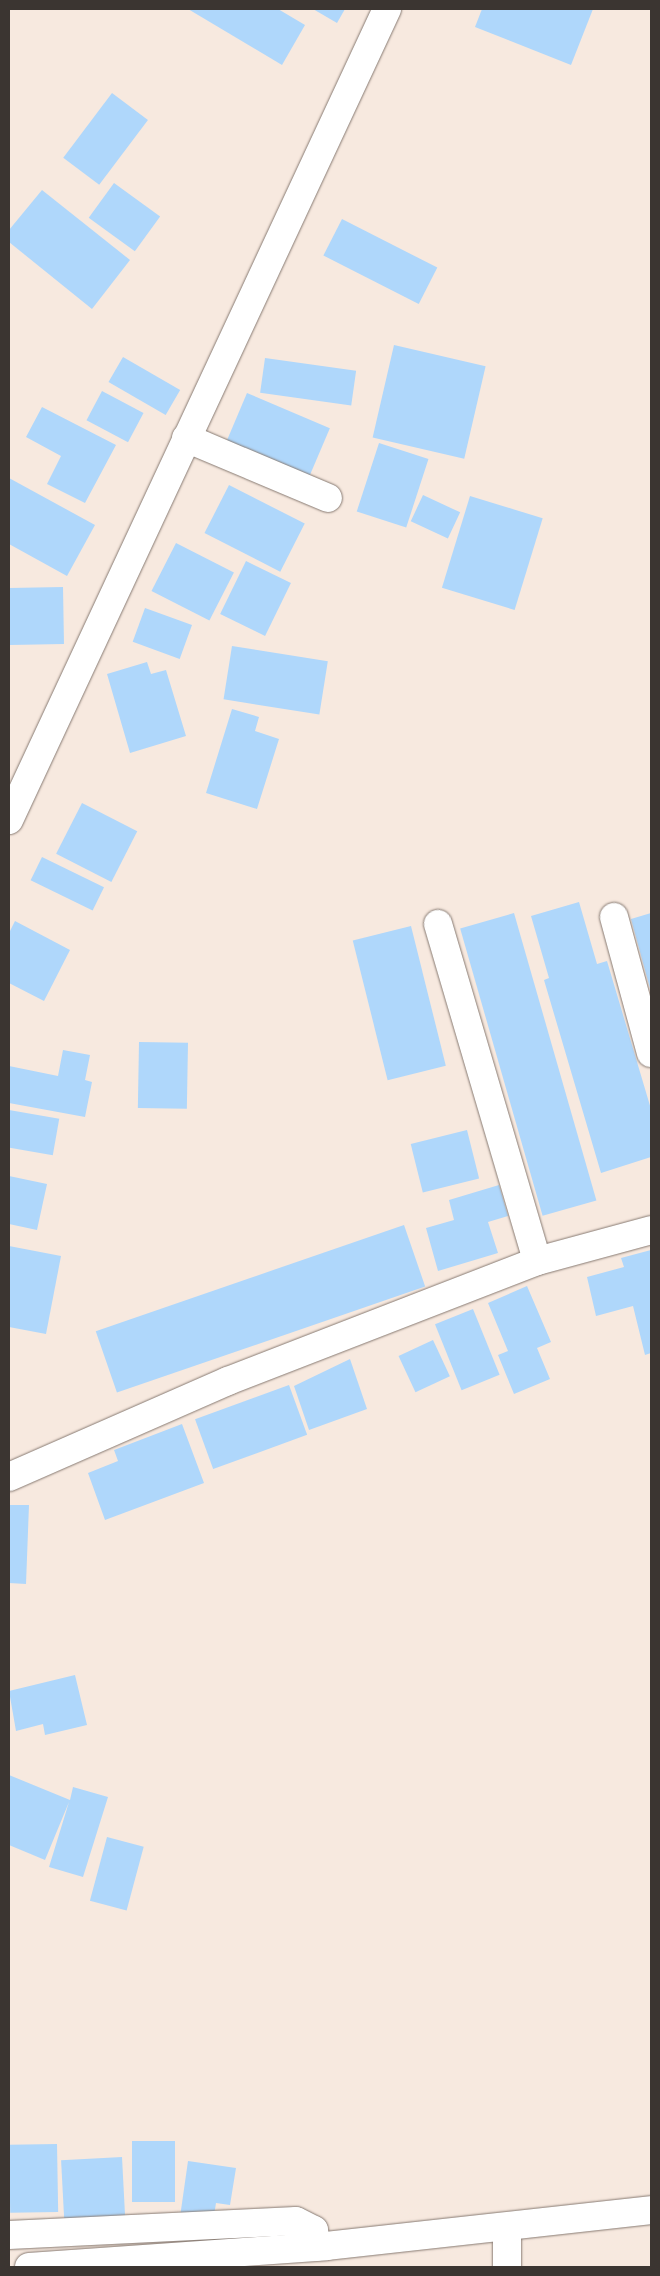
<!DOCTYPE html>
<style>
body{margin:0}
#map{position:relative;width:660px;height:2276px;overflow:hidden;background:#f7e9df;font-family:Ubuntu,sans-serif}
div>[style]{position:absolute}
.building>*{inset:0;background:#afd7fb;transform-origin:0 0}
.roads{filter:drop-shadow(0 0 1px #877a72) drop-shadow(0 0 1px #877a72)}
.minor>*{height:28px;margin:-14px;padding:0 14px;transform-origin:14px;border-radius:14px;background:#fff}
span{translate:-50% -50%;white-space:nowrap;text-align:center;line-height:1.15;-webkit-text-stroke:5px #fff;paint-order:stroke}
.frame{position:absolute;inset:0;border:10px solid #3b3531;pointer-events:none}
</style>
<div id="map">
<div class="building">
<div style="clip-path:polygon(188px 9px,278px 9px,305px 25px,282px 65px)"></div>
<div style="clip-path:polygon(313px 9px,345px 9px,337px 23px)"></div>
<div style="clip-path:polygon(482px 9px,593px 9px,571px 65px,475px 27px)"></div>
<div style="left:112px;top:93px;width:45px;height:81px;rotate:37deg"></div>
<div style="left:114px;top:183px;width:57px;height:43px;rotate:36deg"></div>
<div style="clip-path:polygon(42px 190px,130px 260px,92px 309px,9px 242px,9px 230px)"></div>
<div style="left:342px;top:219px;width:107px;height:41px;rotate:27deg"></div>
<div style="left:394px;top:345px;width:94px;height:95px;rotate:13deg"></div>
<div style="left:123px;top:357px;width:66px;height:29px;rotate:30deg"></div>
<div style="left:265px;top:358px;width:92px;height:35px;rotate:8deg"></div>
<div style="left:102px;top:391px;width:47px;height:33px;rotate:28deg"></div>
<div style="left:247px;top:393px;width:90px;height:55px;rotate:23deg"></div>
<div style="clip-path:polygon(42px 407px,116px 445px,85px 503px,47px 484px,61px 456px,26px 437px)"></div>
<div style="left:379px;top:443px;width:52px;height:72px;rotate:18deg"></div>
<div style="clip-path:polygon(9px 478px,95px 525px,67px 576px,9px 544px)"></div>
<div style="left:229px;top:485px;width:85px;height:54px;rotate:27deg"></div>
<div style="left:423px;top:495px;width:41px;height:29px;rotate:25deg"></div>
<div style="left:470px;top:496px;width:76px;height:96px;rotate:17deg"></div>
<div style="left:176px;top:543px;width:65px;height:54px;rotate:27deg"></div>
<div style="left:246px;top:561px;width:50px;height:59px;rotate:26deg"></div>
<div style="left:63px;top:587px;width:57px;height:54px;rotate:89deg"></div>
<div style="left:145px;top:608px;width:50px;height:36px;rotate:20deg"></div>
<div style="left:232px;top:646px;width:97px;height:54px;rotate:9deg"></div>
<div style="clip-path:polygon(147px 662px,151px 674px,166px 670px,186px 736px,130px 753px,107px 674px)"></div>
<div style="clip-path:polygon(232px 709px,259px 717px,255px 731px,279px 739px,257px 809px,206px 793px)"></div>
<div style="left:82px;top:803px;width:62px;height:57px;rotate:27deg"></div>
<div style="left:42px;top:857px;width:69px;height:26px;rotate:26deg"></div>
<div style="clip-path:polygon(579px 902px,597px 964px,607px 961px,651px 1109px,651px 1157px,601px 1173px,544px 980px,549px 978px,531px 916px)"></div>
<div style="left:514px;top:913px;width:299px;height:56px;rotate:74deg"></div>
<div style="clip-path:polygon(651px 913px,651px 992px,631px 919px)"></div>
<div style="clip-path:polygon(15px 921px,70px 950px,44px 1001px,9px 983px,9px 933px)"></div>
<div style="left:411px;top:926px;width:144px;height:60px;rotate:76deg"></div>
<div style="left:139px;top:1042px;width:49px;height:66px;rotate:1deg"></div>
<div style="clip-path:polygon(63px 1050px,90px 1055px,85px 1080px,92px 1082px,85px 1117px,9px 1103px,9px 1066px,58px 1076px)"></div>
<div style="left:9px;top:1110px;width:51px;height:37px;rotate:10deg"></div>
<div style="left:467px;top:1130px;width:50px;height:58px;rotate:76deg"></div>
<div style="clip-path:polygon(9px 1176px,47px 1184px,37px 1230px,9px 1224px)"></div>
<div style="clip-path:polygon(499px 1185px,508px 1216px,488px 1222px,498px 1253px,438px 1271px,426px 1228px,454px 1220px,449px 1200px)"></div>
<div style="left:404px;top:1225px;width:65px;height:326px;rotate:71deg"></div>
<div style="clip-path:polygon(9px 1246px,61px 1256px,46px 1334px,9px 1327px)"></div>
<div style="clip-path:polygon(651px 1250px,651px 1353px,645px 1355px,633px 1306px,596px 1316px,587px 1277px,624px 1267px,621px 1258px)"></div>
<div style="clip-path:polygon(527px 1286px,551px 1342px,537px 1348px,550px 1379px,514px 1394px,498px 1355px,508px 1351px,488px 1303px)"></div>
<div style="left:473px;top:1309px;width:71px;height:41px;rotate:68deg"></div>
<div style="left:433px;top:1340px;width:40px;height:38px;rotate:65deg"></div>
<div style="clip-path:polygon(350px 1359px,367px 1409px,309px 1430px,294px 1386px)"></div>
<div style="left:289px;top:1385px;width:53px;height:100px;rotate:70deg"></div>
<div style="clip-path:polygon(182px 1424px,204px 1483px,105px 1520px,88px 1473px,118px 1461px,114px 1450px)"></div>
<div style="clip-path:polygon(9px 1505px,29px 1505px,26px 1584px,9px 1583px)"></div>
<div style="clip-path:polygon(75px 1675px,87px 1725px,45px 1735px,43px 1724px,16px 1731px,9px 1691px)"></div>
<div style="clip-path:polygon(9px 1775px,70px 1800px,73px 1787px,108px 1797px,83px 1877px,49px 1867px,69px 1802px,45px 1860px,9px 1845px)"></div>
<div style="left:107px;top:1837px;width:38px;height:66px;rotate:15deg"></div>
<div style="left:132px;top:2141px;width:43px;height:61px"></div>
<div style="left:57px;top:2144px;width:68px;height:48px;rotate:89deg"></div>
<div style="left:122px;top:2157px;width:60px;height:61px;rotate:87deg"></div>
<div style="clip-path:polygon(188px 2161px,236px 2168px,230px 2205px,216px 2203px,213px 2222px,180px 2217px)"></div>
</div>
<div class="roads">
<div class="minor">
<div style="left:186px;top:438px;width:154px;rotate:22.9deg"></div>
<div style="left:9px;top:820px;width:895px;rotate:-65.01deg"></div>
<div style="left:614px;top:917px;width:141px;rotate:74.8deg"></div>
<div style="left:438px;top:924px;width:351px;rotate:73.6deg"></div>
<div style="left:9px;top:1477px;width:239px;rotate:-23.7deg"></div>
<div style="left:228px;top:1381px;width:331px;rotate:-21.2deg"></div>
<div style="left:537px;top:1261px;width:118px;rotate:-15.2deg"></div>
<div style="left:9px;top:2235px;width:287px;rotate:-2.8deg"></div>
<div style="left:296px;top:2221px;width:20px;rotate:27deg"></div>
<div style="left:314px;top:2230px;width:17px;rotate:83deg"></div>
<div style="left:29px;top:2267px;width:298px;rotate:-4deg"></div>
<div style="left:326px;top:2246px;width:327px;rotate:-6.3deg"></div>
<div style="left:507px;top:2267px;width:39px;rotate:-90deg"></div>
</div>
</div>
<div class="frame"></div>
</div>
